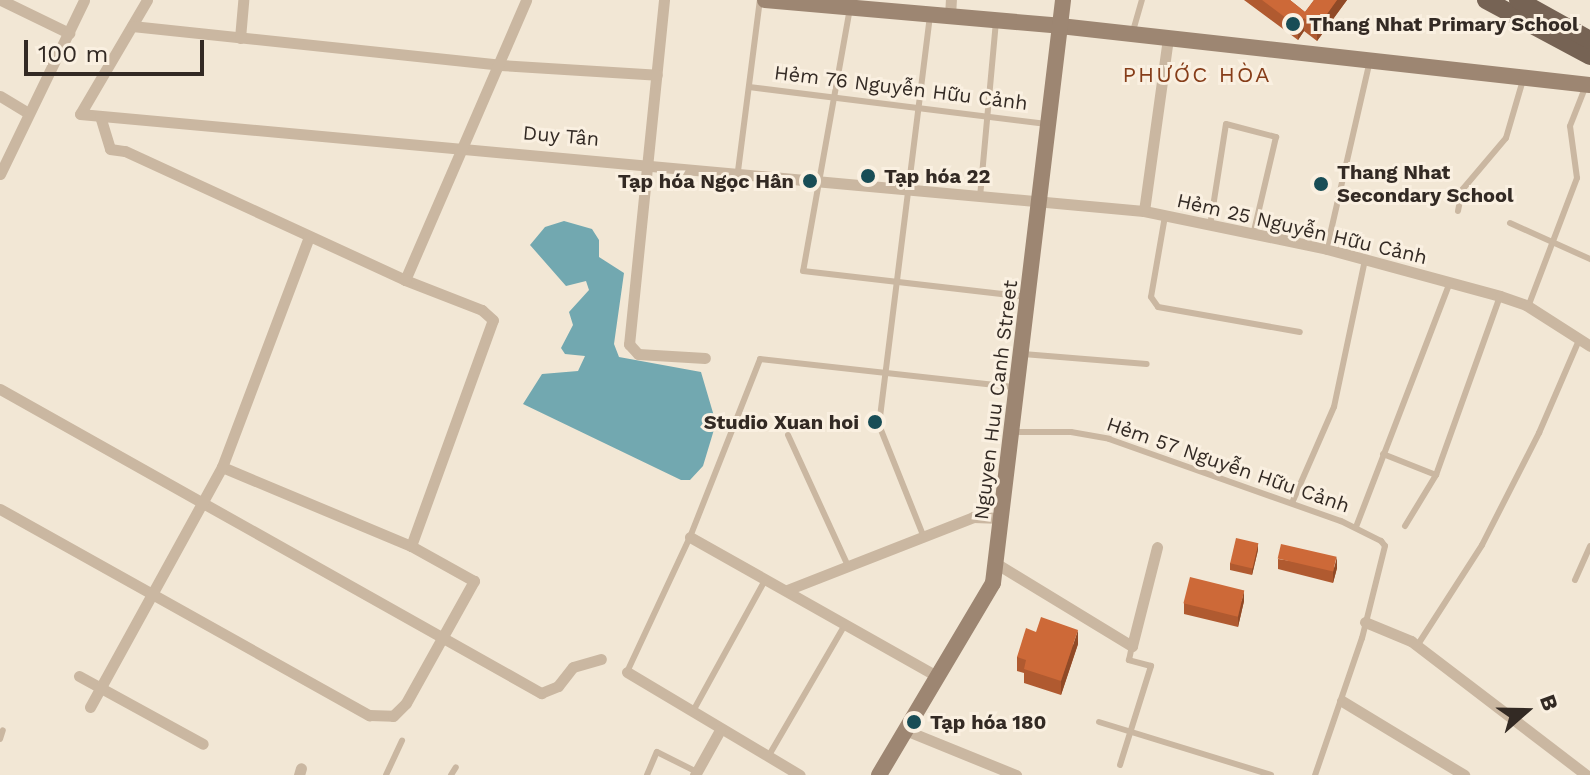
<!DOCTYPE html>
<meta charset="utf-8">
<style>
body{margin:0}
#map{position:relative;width:1590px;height:775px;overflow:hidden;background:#f2e7d5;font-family:"Work Sans",sans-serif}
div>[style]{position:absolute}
.water>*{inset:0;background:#72a8b0}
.lane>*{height:6px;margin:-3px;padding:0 3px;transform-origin:3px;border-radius:3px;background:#cab7a1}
.street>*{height:11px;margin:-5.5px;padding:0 5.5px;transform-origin:5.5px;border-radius:5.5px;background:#cab7a1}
.secondary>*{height:16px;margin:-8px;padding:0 8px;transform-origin:8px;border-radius:8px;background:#9d8672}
.primary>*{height:18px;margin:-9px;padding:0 9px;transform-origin:9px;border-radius:9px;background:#766354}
.wall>*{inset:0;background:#b05a30}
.shaded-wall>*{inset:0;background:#904a27}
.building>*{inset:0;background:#cd6938;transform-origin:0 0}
.dots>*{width:22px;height:22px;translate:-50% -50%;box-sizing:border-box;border:4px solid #faf0e1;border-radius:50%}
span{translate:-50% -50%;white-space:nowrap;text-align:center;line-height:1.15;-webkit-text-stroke:6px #faf0e1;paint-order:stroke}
.poi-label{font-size:20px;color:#332a24;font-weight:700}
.left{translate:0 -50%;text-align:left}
.right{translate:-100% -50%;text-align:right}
.street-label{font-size:20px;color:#332a24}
.neighbourhood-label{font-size:22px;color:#863d19;letter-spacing:2px}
.north{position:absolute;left:1486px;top:671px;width:80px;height:80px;-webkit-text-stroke:6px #faf0e1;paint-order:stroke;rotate:70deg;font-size:22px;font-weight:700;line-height:32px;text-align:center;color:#332a24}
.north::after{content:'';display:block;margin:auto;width:28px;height:36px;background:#332a24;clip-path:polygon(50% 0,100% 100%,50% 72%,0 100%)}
.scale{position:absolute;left:24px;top:40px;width:180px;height:36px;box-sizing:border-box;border:4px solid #332a24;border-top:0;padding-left:10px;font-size:24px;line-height:28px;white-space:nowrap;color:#332a24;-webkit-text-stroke:6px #faf0e1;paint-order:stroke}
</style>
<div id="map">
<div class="water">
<div style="clip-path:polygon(564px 221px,592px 229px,599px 240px,599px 257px,624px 273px,614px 344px,619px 357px,701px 372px,716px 423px,703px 466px,690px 480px,681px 480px,523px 404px,542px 374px,578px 371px,585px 356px,565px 354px,561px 348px,573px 325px,569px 312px,589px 290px,586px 281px,566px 286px,530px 245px,545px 227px)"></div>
</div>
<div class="lane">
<div style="left:850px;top:8px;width:267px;rotate:100.1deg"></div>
<div style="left:803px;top:271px;width:226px;rotate:6.6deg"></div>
<div style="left:1133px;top:31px;width:32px;rotate:-74deg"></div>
<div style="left:749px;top:87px;width:298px;rotate:7.1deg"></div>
<div style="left:738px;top:171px;width:172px;rotate:-82.7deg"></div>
<div style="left:980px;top:197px;width:177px;rotate:-84.8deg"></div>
<div style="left:1458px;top:211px;width:21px;rotate:-79deg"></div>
<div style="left:1462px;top:190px;width:68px;rotate:-49.8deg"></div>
<div style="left:1506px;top:138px;width:60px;rotate:-73.7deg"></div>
<div style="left:1165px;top:216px;width:82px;rotate:99.8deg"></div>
<div style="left:1151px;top:297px;width:12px;rotate:55deg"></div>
<div style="left:1158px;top:307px;width:144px;rotate:10deg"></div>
<div style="left:1510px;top:223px;width:88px;rotate:24.2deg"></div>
<div style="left:1210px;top:226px;width:103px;rotate:-81.1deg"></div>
<div style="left:1226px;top:124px;width:52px;rotate:14.6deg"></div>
<div style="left:1276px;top:137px;width:101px;rotate:103.2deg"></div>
<div style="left:1327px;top:248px;width:192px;rotate:-77.1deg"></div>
<div style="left:1528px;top:307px;width:138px;rotate:-69.2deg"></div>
<div style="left:1577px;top:178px;width:52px;rotate:-97.7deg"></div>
<div style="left:1570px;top:126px;width:41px;rotate:-68.5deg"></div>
<div style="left:1023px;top:354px;width:124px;rotate:4.6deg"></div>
<div style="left:1013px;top:432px;width:58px"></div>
<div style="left:1071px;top:432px;width:39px;rotate:10deg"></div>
<div style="left:1109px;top:439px;width:246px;rotate:19.5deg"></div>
<div style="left:1341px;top:521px;width:45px;rotate:26.6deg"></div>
<div style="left:1381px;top:541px;width:6px;rotate:51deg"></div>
<div style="left:1385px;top:546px;width:95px;rotate:104deg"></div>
<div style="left:1362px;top:638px;width:145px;rotate:108.9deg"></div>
<div style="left:788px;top:435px;width:142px;rotate:65.4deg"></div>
<div style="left:1383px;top:454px;width:57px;rotate:21.6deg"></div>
<div style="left:1292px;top:503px;width:105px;rotate:-66.4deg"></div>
<div style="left:1334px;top:407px;width:150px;rotate:-78.1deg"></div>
<div style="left:1405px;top:526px;width:60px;rotate:-58.7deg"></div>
<div style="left:1436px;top:475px;width:190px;rotate:-70.3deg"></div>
<div style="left:1356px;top:527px;width:262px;rotate:-69deg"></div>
<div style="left:923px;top:535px;width:118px;rotate:-111.8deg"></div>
<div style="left:879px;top:425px;width:413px;rotate:-82.9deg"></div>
<div style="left:1575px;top:580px;width:37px;rotate:-66deg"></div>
<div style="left:1417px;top:646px;width:120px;rotate:-57.2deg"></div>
<div style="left:1482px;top:545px;width:126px;rotate:-63deg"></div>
<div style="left:1539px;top:433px;width:101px;rotate:-66.7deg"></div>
<div style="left:627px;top:672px;width:149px;rotate:-65deg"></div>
<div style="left:690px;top:537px;width:191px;rotate:-68.5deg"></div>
<div style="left:760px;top:359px;width:257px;rotate:6.3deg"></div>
<div style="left:692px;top:713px;width:152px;rotate:-61.2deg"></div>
<div style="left:1099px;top:722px;width:180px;rotate:17.1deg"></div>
<div style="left:0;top:739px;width:9px;rotate:-72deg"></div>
<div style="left:768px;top:757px;width:155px;rotate:-59.8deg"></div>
<div style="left:1120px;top:765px;width:104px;rotate:-72.6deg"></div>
<div style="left:1151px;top:666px;width:23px;rotate:-165deg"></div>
<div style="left:1129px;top:660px;width:14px;rotate:-78deg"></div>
<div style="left:386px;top:775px;width:38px;rotate:-65deg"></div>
<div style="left:451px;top:775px;width:9px;rotate:-58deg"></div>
<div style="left:647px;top:775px;width:25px;rotate:-67deg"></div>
<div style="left:657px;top:752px;width:45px;rotate:26.6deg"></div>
</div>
<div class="street">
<div style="left:1px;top:0;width:76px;rotate:25.9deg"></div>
<div style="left:147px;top:0;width:132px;rotate:120.4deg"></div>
<div style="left:80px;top:114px;width:1068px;rotate:5.21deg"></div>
<div style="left:1144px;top:211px;width:187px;rotate:11.7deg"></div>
<div style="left:1327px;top:249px;width:179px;rotate:15.2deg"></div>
<div style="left:1500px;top:296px;width:28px;rotate:19deg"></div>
<div style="left:1526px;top:305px;width:76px;rotate:32.6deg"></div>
<div style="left:664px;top:0;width:346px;rotate:95.8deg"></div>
<div style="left:629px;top:344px;width:13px;rotate:48deg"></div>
<div style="left:638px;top:354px;width:67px;rotate:3.4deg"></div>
<div style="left:950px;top:17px;width:17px;rotate:-87deg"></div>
<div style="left:132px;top:26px;width:370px;rotate:6deg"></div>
<div style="left:500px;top:65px;width:157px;rotate:3.6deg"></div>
<div style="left:240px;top:38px;width:38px;rotate:-85deg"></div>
<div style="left:0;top:96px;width:31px;rotate:31deg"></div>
<div style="left:100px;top:116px;width:34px;rotate:73deg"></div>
<div style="left:110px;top:149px;width:15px;rotate:8deg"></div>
<div style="left:125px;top:151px;width:308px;rotate:24.7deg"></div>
<div style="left:0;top:174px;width:193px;rotate:-64.2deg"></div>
<div style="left:1144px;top:211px;width:175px;rotate:-82.1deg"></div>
<div style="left:0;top:389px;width:621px;rotate:29.33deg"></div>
<div style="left:541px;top:693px;width:18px;rotate:-22deg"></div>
<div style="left:558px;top:686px;width:24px;rotate:-52deg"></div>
<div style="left:573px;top:667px;width:29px;rotate:-16deg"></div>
<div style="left:0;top:509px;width:423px;rotate:29.2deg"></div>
<div style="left:369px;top:715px;width:24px;rotate:2deg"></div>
<div style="left:393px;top:716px;width:18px;rotate:-45deg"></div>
<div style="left:406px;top:703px;width:140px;rotate:-60.9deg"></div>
<div style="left:474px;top:581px;width:72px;rotate:-150.9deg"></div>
<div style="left:411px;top:546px;width:205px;rotate:-157.3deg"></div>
<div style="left:690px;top:537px;width:281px;rotate:29.4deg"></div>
<div style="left:411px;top:546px;width:240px;rotate:-70.1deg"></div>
<div style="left:493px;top:320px;width:15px;rotate:-138deg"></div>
<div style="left:482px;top:310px;width:83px;rotate:-158.7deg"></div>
<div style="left:405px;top:280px;width:305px;rotate:-66.6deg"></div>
<div style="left:997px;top:564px;width:158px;rotate:31.3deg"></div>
<div style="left:1132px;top:646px;width:102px;rotate:-75.8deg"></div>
<div style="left:787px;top:590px;width:200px;rotate:-21.4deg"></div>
<div style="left:973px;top:517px;width:29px;rotate:2deg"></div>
<div style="left:1365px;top:622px;width:50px;rotate:22.4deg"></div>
<div style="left:1411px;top:641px;width:220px;rotate:37.4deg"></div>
<div style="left:627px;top:672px;width:201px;rotate:30.8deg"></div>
<div style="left:79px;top:676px;width:141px;rotate:28.7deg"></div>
<div style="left:1342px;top:701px;width:143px;rotate:31.2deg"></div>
<div style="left:90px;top:707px;width:274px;rotate:-61.2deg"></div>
<div style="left:222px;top:467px;width:244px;rotate:-69.3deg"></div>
<div style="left:905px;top:730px;width:120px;rotate:22.1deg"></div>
<div style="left:299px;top:775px;width:7px;rotate:-74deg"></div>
<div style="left:695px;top:775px;width:51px;rotate:-60.9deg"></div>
</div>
<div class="secondary">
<div style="left:765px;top:0;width:296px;rotate:5deg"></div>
<div style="left:1060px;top:26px;width:533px;rotate:6.35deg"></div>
<div style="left:879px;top:775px;width:223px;rotate:-59.3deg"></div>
<div style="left:993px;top:583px;width:587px;rotate:-83.15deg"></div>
</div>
<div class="primary">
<div style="left:1486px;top:0;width:118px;rotate:28.3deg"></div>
<div style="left:1518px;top:0;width:82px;rotate:29.1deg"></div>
</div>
<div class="wall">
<div style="clip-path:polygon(1244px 0,1290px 0,1305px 12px,1314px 0,1347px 0,1317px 41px,1304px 31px,1298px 40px)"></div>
<div style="clip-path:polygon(1258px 550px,1252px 575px,1230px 570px,1230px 563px)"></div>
<div style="clip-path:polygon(1278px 559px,1337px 568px,1333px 583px,1278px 569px)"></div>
<div style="clip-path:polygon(1244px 601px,1238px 627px,1184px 614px,1184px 603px)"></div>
<div style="clip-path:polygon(1078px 644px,1061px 695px,1024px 683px,1024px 673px,1017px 671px,1017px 657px)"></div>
</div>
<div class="shaded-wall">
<div style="clip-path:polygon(1337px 0,1347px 0,1317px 41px,1317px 28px)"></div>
<div style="clip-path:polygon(1304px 18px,1304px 31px,1298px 40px,1298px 27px)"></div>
<div style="clip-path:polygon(1258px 543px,1258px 550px,1252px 575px,1252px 568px)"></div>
<div style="clip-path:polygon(1337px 557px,1337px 568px,1333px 583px,1333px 572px)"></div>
<div style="clip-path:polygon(1244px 590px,1244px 601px,1238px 627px,1238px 617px)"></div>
<div style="clip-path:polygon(1078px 630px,1078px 644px,1061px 695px,1061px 681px)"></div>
</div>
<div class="building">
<div style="clip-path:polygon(1262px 0,1290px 0,1305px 12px,1314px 0,1337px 0,1317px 28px,1304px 18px,1298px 27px)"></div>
<div style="left:1236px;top:538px;width:23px;height:26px;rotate:13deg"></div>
<div style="left:1281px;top:544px;width:57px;height:15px;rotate:13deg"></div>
<div style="left:1190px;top:577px;width:56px;height:27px;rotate:14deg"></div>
<div style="clip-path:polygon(1041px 617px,1078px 630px,1061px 681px,1024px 669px,1026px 660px,1017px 657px,1026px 628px,1036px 632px)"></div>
</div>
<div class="dots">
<div style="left:1293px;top:24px;background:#184d56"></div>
<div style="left:868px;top:176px;background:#184d56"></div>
<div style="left:810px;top:181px;background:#184d56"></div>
<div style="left:1321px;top:184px;background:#184d56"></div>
<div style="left:875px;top:422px;background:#184d56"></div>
<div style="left:914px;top:722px;background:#184d56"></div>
</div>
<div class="poi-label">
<span class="left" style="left:1309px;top:24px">Thang Nhat Primary School</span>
<span class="left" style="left:1337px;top:184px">Thang Nhat<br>Secondary School</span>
<span class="left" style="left:884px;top:176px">Tạp hóa 22</span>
<span class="right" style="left:794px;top:181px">Tạp hóa Ngọc Hân</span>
<span class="right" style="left:859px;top:422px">Studio Xuan hoi</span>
<span class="left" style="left:930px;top:722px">Tạp hóa 180</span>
</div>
<div class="street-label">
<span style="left:901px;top:88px;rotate:7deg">Hẻm 76 Nguyễn Hữu Cảnh</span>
<span style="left:561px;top:136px;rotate:5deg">Duy Tân</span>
<span style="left:1302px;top:229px;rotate:13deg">Hẻm 25 Nguyễn Hữu Cảnh</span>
<span style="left:996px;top:400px;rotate:-83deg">Nguyen Huu Canh Street</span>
<span style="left:1228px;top:465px;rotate:19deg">Hẻm 57 Nguyễn Hữu Cảnh</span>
</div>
<div class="neighbourhood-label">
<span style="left:1197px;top:75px">PHƯỚC HÒA</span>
</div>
<div class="north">B</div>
<div class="scale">100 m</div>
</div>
